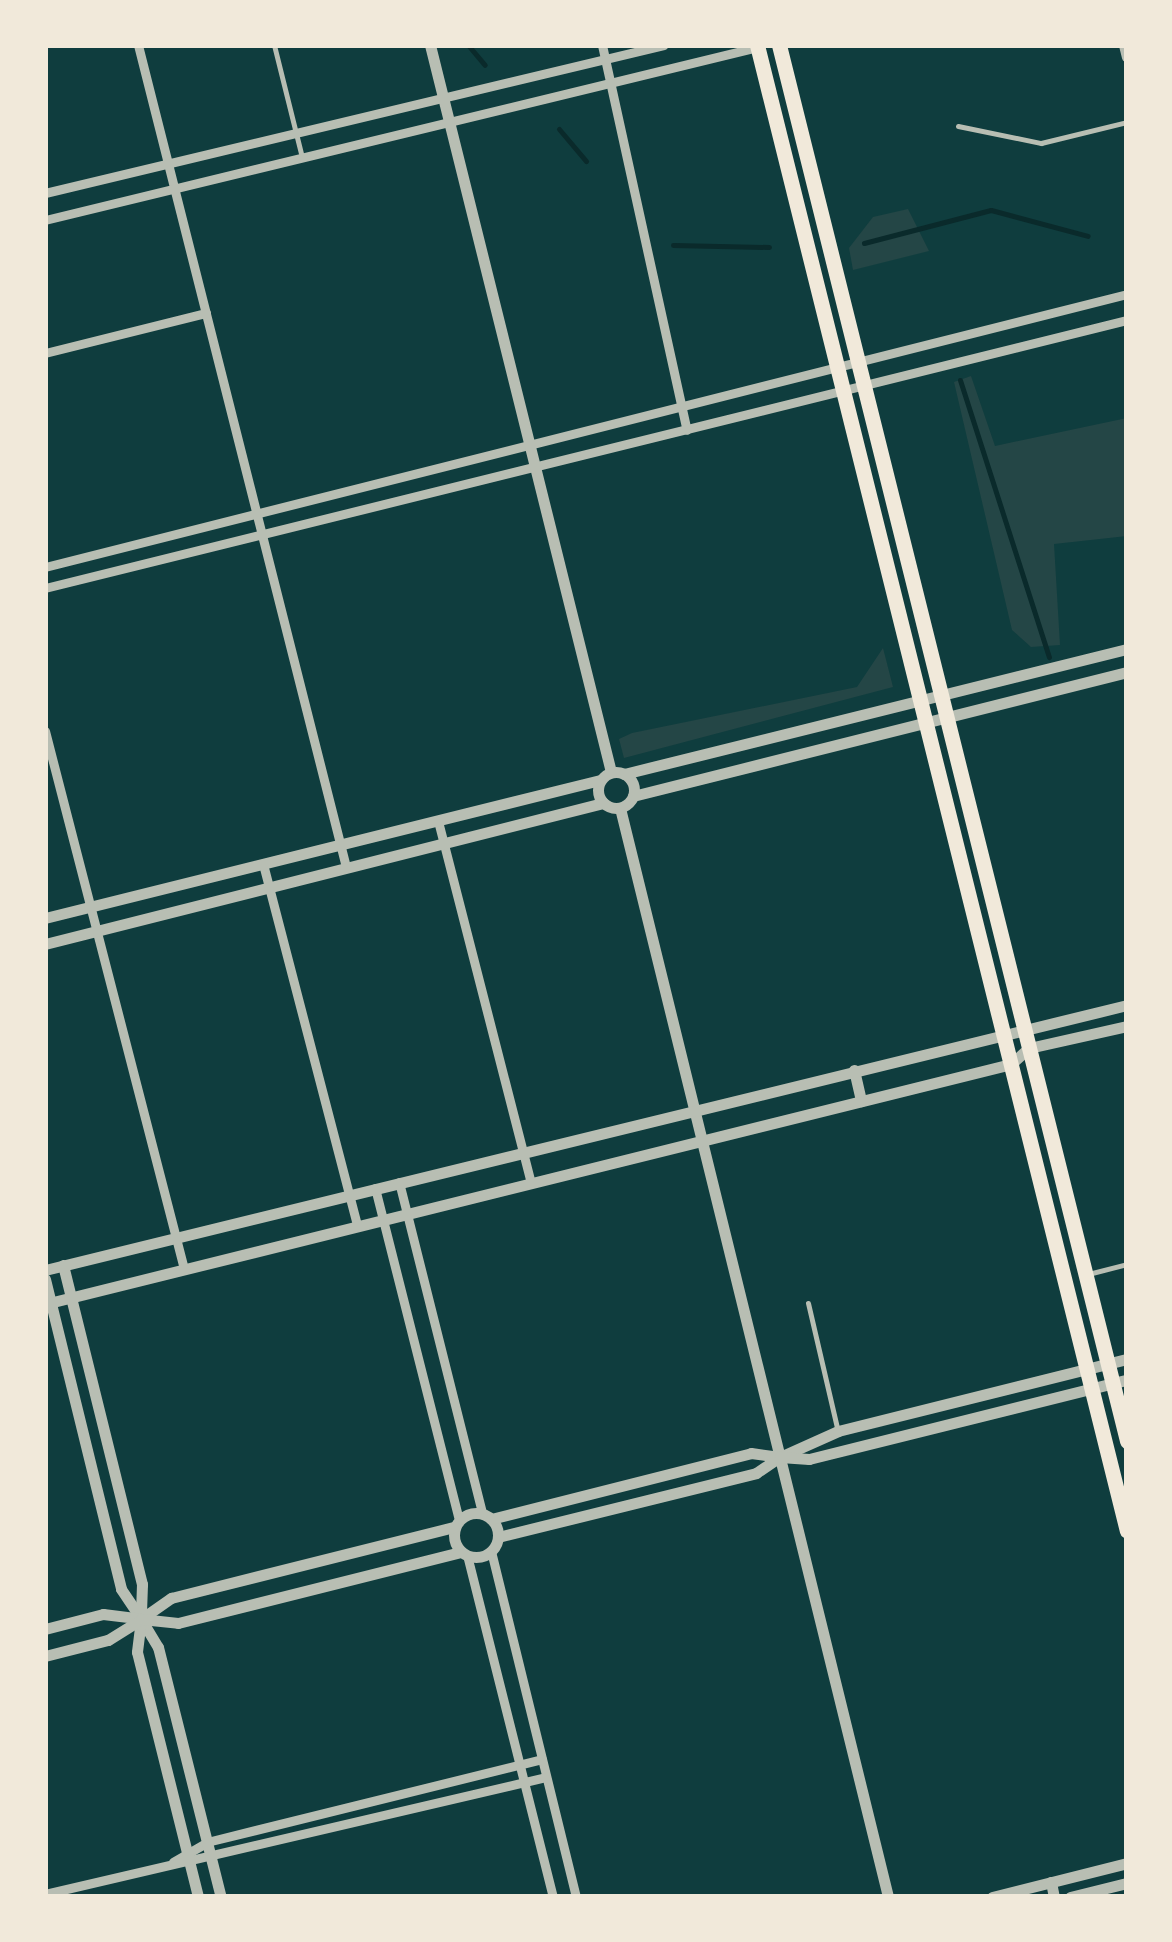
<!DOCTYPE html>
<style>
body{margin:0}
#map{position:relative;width:1172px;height:1942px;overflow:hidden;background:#0f3d3e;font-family:Poppins,sans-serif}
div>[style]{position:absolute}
.green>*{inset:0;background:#244646}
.stream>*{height:5px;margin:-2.5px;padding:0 2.5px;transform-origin:2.5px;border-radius:2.5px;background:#0a2a2b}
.service>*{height:5px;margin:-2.5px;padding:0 2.5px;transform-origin:2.5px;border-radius:2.5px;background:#b8beb3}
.minor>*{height:9px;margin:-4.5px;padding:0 4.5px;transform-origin:4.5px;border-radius:4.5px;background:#b8beb3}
.tertiary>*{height:11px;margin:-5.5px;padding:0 5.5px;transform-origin:5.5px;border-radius:5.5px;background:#b8beb3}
.tertiary>.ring{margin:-5.5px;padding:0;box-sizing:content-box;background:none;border:11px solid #b8beb3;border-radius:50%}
.primary>*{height:15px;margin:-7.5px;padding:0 7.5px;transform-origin:7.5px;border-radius:7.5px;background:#f1e9da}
span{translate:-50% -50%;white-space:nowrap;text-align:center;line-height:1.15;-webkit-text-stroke:9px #f1e9da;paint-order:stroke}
.frame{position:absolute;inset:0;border:48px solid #f1e9da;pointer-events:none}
</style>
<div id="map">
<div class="green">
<div style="clip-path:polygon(908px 209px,929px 251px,853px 270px,849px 248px,873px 217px)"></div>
<div style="clip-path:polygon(971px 376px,995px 446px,1127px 418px,1127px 536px,1054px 544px,1060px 645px,1031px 647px,1012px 630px,954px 382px)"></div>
<div style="clip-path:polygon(883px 648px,893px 687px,624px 758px,619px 739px,632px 733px,857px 687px)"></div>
</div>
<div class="stream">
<div style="left:468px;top:45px;width:26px;rotate:50deg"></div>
<div style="left:559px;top:129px;width:42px;rotate:49.8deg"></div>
<div style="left:864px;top:243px;width:131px;rotate:-14.6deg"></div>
<div style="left:991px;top:210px;width:100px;rotate:15deg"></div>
<div style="left:673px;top:245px;width:96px;rotate:1.2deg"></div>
<div style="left:960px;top:380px;width:291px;rotate:72.2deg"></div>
</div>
<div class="service">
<div style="left:274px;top:45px;width:115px;rotate:76deg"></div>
<div style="left:958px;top:126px;width:85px;rotate:11.6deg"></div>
<div style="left:1041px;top:143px;width:89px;rotate:-13.7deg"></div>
<div style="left:1088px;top:1274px;width:40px;rotate:-14.4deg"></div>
<div style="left:808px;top:1303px;width:128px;rotate:76.9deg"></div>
</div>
<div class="minor">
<div style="left:138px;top:45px;width:848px;rotate:75.8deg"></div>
<div style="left:602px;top:45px;width:394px;rotate:77.6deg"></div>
<div style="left:45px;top:193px;width:636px;rotate:-13.45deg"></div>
<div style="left:45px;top:220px;width:734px;rotate:-13.64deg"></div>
<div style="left:45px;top:353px;width:166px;rotate:-14deg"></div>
<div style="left:45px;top:567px;width:1116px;rotate:-14.16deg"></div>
<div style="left:45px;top:588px;width:1115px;rotate:-13.91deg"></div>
<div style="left:45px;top:731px;width:556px;rotate:75.51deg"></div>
<div style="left:438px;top:821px;width:374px;rotate:75.6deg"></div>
<div style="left:263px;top:864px;width:374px;rotate:75.4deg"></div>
<div style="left:399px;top:1182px;width:341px;rotate:75.9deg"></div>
<div style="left:375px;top:1188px;width:342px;rotate:75.8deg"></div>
<div style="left:491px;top:1551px;width:356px;rotate:76.2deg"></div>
<div style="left:467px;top:1555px;width:353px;rotate:75.9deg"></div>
<div style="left:173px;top:1862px;width:39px;rotate:-30deg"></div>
<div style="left:207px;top:1842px;width:345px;rotate:-13.9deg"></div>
<div style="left:45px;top:1894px;width:514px;rotate:-13.14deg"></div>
</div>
<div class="tertiary">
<div style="left:430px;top:45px;width:749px;rotate:76.02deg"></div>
<div style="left:1124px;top:45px;width:12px;rotate:76deg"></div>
<div class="ring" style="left:598px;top:772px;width:25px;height:25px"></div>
<div style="left:624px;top:774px;width:518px;rotate:-13.96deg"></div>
<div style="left:633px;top:796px;width:509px;rotate:-14.09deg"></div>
<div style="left:620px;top:808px;width:1121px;rotate:76.17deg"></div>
<div style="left:45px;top:918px;width:572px;rotate:-13.96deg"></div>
<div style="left:45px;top:944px;width:576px;rotate:-14.18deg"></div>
<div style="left:854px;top:1070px;width:32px;rotate:77deg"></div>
<div style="left:63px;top:1265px;width:329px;rotate:76.1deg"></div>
<div style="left:142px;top:1584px;width:35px;rotate:92deg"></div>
<div style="left:141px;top:1619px;width:33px;rotate:59deg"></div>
<div style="left:158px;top:1647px;width:258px;rotate:75.9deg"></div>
<div style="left:45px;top:1270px;width:1114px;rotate:-13.76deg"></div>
<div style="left:45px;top:1279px;width:319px;rotate:76.2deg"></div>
<div style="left:121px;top:1589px;width:36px;rotate:56deg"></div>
<div style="left:141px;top:1619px;width:33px;rotate:97deg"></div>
<div style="left:137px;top:1652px;width:252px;rotate:76deg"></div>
<div style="left:45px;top:1304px;width:995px;rotate:-13.95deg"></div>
<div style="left:1011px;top:1064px;width:24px;rotate:-42deg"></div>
<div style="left:1029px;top:1048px;width:100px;rotate:-12.7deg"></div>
<div class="ring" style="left:454px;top:1513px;width:33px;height:33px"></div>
<div style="left:491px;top:1519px;width:268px;rotate:-14.2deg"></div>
<div style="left:751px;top:1453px;width:29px;rotate:8deg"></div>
<div style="left:780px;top:1457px;width:64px;rotate:-24.1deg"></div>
<div style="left:838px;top:1431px;width:298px;rotate:-14deg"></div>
<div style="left:498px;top:1537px;width:266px;rotate:-13.9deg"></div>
<div style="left:756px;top:1473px;width:29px;rotate:-34deg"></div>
<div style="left:780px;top:1457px;width:29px;rotate:4deg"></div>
<div style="left:809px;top:1459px;width:328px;rotate:-14deg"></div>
<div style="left:45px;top:1629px;width:60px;rotate:-14.5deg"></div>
<div style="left:103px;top:1614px;width:38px;rotate:7deg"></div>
<div style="left:141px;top:1619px;width:37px;rotate:-35deg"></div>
<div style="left:171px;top:1598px;width:292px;rotate:-14.1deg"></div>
<div style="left:45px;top:1656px;width:65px;rotate:-14.3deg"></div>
<div style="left:108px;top:1640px;width:39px;rotate:-32deg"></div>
<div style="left:141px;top:1619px;width:37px;rotate:6deg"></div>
<div style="left:178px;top:1623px;width:292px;rotate:-14.1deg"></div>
<div style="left:1051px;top:1882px;width:15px;rotate:79deg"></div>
<div style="left:992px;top:1897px;width:139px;rotate:-14.1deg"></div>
<div style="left:1070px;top:1897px;width:59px;rotate:-13.8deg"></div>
</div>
<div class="primary">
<div style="left:757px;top:45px;width:1531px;rotate:76.02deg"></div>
<div style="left:779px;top:45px;width:1439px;rotate:76deg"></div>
</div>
<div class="frame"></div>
</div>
